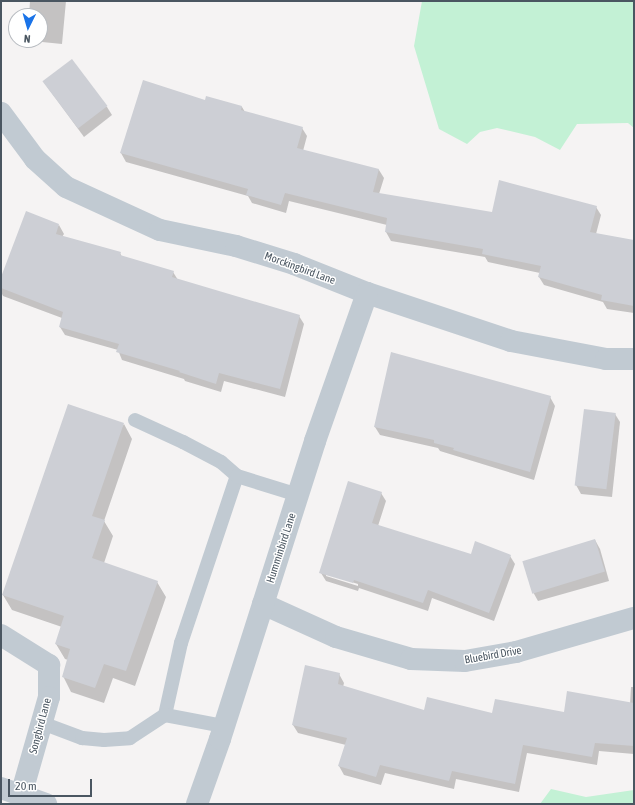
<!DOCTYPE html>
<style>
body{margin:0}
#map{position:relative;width:635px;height:805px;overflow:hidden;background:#f5f3f3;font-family:"Asap Condensed",sans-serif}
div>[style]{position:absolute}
.green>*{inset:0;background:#c3f1d5}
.shadow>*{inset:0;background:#0003}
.building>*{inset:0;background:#cdcfd5;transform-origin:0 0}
.lane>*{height:14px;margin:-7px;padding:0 7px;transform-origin:7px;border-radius:7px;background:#c1cad2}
.street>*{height:22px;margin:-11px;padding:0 11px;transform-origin:11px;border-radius:11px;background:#c1cad2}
span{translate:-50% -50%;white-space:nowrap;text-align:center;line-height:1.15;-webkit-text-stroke:3px #fff;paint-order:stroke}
.street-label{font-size:11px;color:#4a5661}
.frame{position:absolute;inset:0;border:2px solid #4a5661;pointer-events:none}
.north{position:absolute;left:8px;top:8px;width:40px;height:40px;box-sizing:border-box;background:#fff;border:1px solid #b7bbc0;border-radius:50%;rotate:185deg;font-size:11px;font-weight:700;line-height:16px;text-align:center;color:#4a5661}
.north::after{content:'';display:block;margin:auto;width:14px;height:18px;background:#1a73e8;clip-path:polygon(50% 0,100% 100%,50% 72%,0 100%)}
.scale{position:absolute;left:8px;top:779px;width:84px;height:18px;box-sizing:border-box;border:2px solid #4a5661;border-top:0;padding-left:5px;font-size:12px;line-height:14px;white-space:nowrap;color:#4a5661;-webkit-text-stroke:3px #fff;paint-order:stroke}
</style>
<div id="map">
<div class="green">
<div style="clip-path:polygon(422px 1px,634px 1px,634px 128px,628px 123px,577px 124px,560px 150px,535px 137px,497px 128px,480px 132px,467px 144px,439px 129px,414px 46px)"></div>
<div style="clip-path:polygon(551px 789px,586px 797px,634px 790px,634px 804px,540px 804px)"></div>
</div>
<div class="shadow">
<div style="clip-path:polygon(30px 1px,66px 1px,62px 44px,32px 41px,40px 40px,40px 16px,29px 16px)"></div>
<div style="clip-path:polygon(43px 81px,107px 107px,112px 115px,84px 137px)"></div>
<div style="clip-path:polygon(206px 101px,242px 107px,245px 112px,302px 128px,307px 136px,303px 151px,379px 170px,384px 178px,379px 194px,492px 213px,596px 207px,601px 215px,596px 234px,634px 241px,634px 313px,607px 309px,603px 302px,544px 285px,539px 277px,540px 273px,488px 262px,485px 257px,391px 241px,386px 232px,387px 225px,289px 201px,286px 213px,252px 203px,248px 196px,126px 162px,121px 153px)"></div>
<div style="clip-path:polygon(59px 225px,64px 234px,62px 237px,120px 253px,122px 257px,173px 272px,178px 280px,299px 316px,304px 324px,285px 397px,224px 381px,221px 392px,185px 381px,184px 379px,122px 360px,118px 350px,65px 335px,60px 327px,62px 318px,3px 296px,1px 292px,1px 279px)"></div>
<div style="clip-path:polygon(550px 397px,555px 406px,534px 480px,440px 451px,438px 448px,380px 435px,375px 427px)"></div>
<div style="clip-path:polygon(615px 414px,620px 422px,612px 497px,581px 494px,576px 485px)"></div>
<div style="clip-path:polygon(124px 424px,132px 439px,104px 521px,113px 536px,104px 563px,157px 582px,166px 597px,135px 686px,113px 678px,104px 703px,71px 692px,63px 676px,68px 660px,65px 659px,56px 644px,62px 627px,12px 610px,3px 595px)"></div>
<div style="clip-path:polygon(evenodd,381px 493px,386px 501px,378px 526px,471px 555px,510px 556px,515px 564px,494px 621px,432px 598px,428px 611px,359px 588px,358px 591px,326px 581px,321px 573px,381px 493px,326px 574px,358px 584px,358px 586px,326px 576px,326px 574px)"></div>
<div style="clip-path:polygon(595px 540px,600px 549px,609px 581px,538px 601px,533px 592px)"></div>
<div style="clip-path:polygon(339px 674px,344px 683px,343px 687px,424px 711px,493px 715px,564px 713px,630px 704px,631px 687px,634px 687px,634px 754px,599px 751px,597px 765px,527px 753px,519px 792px,456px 779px,454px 789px,385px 773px,381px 785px,344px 775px,339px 766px,346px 745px,298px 733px,293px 725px)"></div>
</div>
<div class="building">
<div style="left:72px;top:59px;width:59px;height:37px;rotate:53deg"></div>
<div style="clip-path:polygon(143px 80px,205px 100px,206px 96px,242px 106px,241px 110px,303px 127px,297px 148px,379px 169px,373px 192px,492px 212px,499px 180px,597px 206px,590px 232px,634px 240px,634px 306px,601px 300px,602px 295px,538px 277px,541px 266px,482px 254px,483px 249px,385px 232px,387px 218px,285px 193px,281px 205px,246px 195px,248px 189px,120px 153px)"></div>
<div style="clip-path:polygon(26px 211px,59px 224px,56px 234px,121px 252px,120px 255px,174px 271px,172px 277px,300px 315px,280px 389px,219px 373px,216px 384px,179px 372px,180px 371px,116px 352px,119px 344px,59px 327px,63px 312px,1px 288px,1px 277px)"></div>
<div style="clip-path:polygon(391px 352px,551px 396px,530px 472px,453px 450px,454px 448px,434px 443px,434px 440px,374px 427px)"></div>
<div style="clip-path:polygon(68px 404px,124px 423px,92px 516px,105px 520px,92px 558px,158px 581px,126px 671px,104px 664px,95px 688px,62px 677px,70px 649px,55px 644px,64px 616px,2px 595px)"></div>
<div style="left:584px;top:409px;width:32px;height:77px;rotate:7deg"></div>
<div style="clip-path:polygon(348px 481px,382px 492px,372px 523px,471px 554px,475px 541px,511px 555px,489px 613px,428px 590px,423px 603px,354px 580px,353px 583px,319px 573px)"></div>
<div style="left:595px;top:539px;width:34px;height:76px;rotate:73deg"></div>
<div style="clip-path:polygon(305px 665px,340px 673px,338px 684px,424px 710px,427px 697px,492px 713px,495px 699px,564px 712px,567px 691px,634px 703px,634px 746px,595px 743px,592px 757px,523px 745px,515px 784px,452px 771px,449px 781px,380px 765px,376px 777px,338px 766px,347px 738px,292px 725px)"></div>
</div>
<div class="lane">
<div style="left:135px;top:420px;width:53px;rotate:24.6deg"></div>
<div style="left:183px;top:442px;width:43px;rotate:27.8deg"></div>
<div style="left:221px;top:462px;width:21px;rotate:41deg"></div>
<div style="left:165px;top:715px;width:74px;rotate:-77.5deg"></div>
<div style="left:181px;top:643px;width:176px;rotate:-71.5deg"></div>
<div style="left:237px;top:476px;width:64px;rotate:17.3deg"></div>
<div style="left:42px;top:723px;width:43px;rotate:20.6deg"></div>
<div style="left:82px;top:738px;width:22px;rotate:5deg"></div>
<div style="left:104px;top:740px;width:26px;rotate:-4deg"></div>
<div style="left:130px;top:738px;width:42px;rotate:-33.3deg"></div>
<div style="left:165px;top:715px;width:60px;rotate:10.6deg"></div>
</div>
<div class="street">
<div style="left:1px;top:113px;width:57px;rotate:53.5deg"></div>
<div style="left:35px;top:159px;width:42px;rotate:42.1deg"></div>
<div style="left:66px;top:187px;width:103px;rotate:24.6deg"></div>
<div style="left:160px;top:230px;width:78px;rotate:11.9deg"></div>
<div style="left:236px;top:246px;width:61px;rotate:17.2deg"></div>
<div style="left:294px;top:264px;width:79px;rotate:21.7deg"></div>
<div style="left:367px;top:293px;width:152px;rotate:18.4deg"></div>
<div style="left:511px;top:341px;width:97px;rotate:10.7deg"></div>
<div style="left:606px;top:359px;width:28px"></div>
<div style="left:263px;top:604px;width:80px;rotate:24.3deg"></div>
<div style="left:336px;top:637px;width:78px;rotate:16.3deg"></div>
<div style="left:411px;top:659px;width:54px;rotate:2.1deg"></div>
<div style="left:465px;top:661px;width:52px;rotate:-10deg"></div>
<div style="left:516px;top:652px;width:123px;rotate:-16.1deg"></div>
<div style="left:1px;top:635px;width:57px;rotate:32deg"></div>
<div style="left:49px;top:665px;width:32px;rotate:90deg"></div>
<div style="left:49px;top:697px;width:102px;rotate:105.9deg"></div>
<div style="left:1px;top:788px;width:48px;rotate:19.6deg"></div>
<div style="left:197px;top:804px;width:69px;rotate:-70.5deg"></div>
<div style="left:220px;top:739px;width:313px;rotate:-72.3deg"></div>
<div style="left:315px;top:441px;width:157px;rotate:-70.6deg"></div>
</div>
<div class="street-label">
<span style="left:300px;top:268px;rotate:20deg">Morckingbird Lane</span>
<span style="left:281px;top:548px;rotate:-72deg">Humminbird Lane</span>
<span style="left:493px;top:655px;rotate:-10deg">Bluebird Drive</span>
<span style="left:40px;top:726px;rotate:-75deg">Songbird Lane</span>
</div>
<div class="frame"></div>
<div class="north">N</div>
<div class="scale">20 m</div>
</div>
